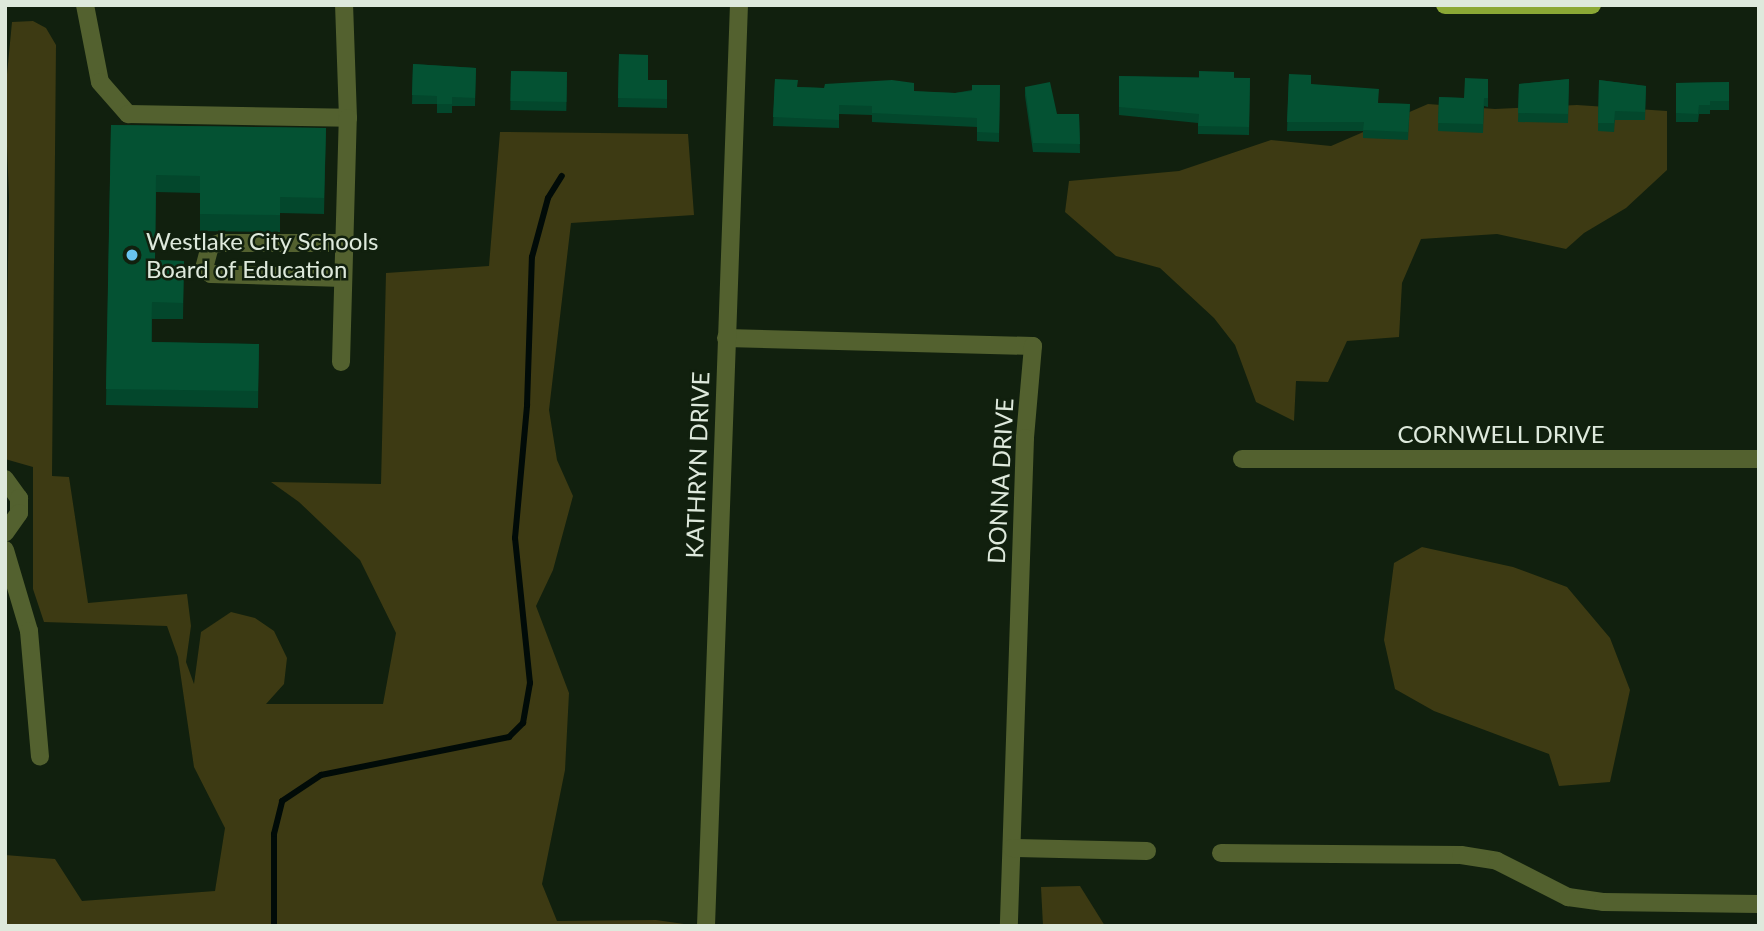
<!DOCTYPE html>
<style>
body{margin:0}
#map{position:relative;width:1764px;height:931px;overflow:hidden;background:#11200e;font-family:Lato,sans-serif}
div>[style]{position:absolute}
.green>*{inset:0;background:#3d3a13}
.stream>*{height:6px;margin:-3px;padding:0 3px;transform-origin:3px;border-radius:3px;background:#010b08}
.minor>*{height:18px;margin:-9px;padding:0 9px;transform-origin:9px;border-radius:9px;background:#53612f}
.major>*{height:18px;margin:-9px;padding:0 9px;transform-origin:9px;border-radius:9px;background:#8ba835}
.wall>*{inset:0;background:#03472c;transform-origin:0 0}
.building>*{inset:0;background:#045233;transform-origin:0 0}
.dots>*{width:19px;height:19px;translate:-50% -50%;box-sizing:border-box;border:4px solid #11200e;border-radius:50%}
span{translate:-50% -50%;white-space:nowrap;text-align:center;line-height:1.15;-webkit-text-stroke:5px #11200e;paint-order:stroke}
.poi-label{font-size:24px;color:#dee9dc}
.left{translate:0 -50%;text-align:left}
.street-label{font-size:24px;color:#dee9dc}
.frame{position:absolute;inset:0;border:7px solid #dee9dc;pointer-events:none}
</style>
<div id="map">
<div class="green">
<div style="clip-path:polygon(33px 21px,46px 28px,56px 45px,52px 476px,69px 477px,88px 603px,187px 594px,191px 626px,186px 662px,194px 684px,201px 632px,231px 612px,255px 618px,274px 631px,287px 658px,284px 684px,266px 704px,383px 704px,396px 633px,360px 560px,299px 502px,271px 482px,381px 484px,386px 273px,489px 266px,500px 132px,688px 134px,694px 215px,571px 223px,549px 410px,557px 460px,573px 496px,553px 570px,536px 606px,569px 693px,565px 770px,542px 884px,557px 921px,656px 920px,698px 926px,5px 926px,5px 855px,55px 859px,82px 901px,215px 891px,225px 828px,194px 767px,178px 657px,167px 626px,44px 622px,33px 589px,33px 467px,5px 459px,9px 198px,5px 95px,12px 22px)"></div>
<div style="clip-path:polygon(1428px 104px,1495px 109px,1577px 105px,1667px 111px,1667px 170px,1626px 208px,1584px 233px,1566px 249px,1497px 234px,1421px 239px,1402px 283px,1399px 337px,1347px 341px,1328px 382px,1296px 381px,1294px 421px,1256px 402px,1235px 345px,1214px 318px,1160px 268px,1116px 256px,1065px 212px,1069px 181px,1179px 171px,1271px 140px,1331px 146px)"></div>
<div style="clip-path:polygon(1422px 547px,1513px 567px,1567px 587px,1610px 638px,1630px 690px,1610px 782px,1559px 786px,1549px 754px,1434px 711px,1395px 689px,1384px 640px,1394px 563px)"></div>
<div style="clip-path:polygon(1080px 886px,1105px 926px,1043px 926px,1041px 887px)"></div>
</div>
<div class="stream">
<div style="left:274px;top:926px;width:92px;rotate:-90deg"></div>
<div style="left:274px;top:834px;width:34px;rotate:-76deg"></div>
<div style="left:282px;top:801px;width:47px;rotate:-33.7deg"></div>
<div style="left:321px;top:775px;width:192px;rotate:-11.4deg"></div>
<div style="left:509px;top:737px;width:20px;rotate:-45deg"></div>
<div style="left:523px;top:723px;width:41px;rotate:-80.1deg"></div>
<div style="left:530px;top:683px;width:146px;rotate:-95.9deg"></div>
<div style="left:515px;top:538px;width:134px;rotate:-84.8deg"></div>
<div style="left:527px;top:405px;width:148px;rotate:-88.1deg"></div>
<div style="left:532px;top:257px;width:61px;rotate:-74.8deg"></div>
<div style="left:548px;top:198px;width:26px;rotate:-58deg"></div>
</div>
<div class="minor">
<div style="left:85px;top:5px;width:78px;rotate:79deg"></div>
<div style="left:100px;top:82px;width:43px;rotate:48.8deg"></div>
<div style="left:128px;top:114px;width:220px;rotate:1deg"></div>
<div style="left:348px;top:118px;width:113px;rotate:-92deg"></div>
<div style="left:343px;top:243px;width:123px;rotate:180deg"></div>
<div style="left:220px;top:243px;width:10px;rotate:163deg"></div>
<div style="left:210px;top:246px;width:23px;rotate:105deg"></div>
<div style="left:204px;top:268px;width:9px;rotate:41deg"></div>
<div style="left:211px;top:274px;width:132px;rotate:1.7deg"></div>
<div style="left:726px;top:338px;width:307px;rotate:1.5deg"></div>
<div style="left:1033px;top:346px;width:92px;rotate:95deg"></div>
<div style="left:1025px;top:438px;width:488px;rotate:91.9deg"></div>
<div style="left:341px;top:362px;width:244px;rotate:-88.4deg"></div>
<div style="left:1242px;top:459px;width:517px"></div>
<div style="left:5px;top:479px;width:24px;rotate:54deg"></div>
<div style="left:19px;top:498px;width:15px;rotate:90deg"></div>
<div style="left:19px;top:513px;width:24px;rotate:125deg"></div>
<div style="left:5px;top:550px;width:84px;rotate:73.5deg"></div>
<div style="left:29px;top:631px;width:126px;rotate:85deg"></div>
<div style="left:1012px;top:848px;width:135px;rotate:1.3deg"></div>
<div style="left:1221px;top:853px;width:240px;rotate:0.5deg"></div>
<div style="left:1461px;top:855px;width:36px;rotate:9deg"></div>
<div style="left:1497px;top:861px;width:80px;rotate:26.9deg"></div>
<div style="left:1568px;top:897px;width:35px;rotate:8deg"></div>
<div style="left:1603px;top:902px;width:156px;rotate:0.7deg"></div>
<div style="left:706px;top:926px;width:922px;rotate:-87.95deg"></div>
</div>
<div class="major">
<div style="left:1445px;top:5px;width:147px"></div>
</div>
<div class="wall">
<div style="clip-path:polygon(619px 54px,648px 80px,667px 80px,667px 108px,618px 107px)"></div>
<div style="clip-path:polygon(413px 64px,476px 68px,475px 106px,452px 106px,452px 113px,437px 113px,437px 104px,412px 104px)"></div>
<div style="left:511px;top:71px;width:56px;height:39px;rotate:1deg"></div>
<div style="clip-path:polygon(1289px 74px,1311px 84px,1379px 103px,1410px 104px,1408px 140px,1363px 138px,1363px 131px,1287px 131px)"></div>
<div style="clip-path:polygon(1119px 76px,1250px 78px,1249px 135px,1198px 134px,1198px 123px,1119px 115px)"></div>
<div style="clip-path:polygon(775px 79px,798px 87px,955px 93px,1000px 85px,999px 142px,977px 141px,977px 127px,872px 122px,872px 115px,839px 114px,839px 128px,773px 126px)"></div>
<div style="clip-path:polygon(1488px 79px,1488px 107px,1484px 106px,1483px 133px,1438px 131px,1439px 97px,1464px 98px)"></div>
<div style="clip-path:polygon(1569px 79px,1568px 123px,1518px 122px,1519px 84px)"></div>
<div style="clip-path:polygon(1599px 80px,1646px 86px,1645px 120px,1615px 120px,1614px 132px,1598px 131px)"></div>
<div style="clip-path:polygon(1729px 82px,1729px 110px,1710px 110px,1710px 114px,1699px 114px,1698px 122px,1676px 122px,1676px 83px)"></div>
<div style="clip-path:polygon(1025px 87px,1057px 114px,1079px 114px,1080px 153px,1033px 152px,1025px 96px)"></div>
<div style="clip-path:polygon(111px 125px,326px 128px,324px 214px,280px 213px,280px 232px,200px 231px,200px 193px,156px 192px,155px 260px,184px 261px,183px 319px,152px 319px,152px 342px,259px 344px,258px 408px,106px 405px)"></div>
</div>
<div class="building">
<div style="clip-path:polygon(619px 54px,648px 55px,648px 80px,667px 80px,667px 99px,618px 98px)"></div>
<div style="clip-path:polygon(413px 64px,476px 68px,475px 98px,452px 97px,452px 104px,437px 104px,437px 96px,412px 95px)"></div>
<div style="left:511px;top:71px;width:56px;height:30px;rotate:1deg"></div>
<div style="clip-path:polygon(1199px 71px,1234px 72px,1234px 78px,1250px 78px,1249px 127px,1198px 126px,1199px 114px,1119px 107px,1119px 76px,1199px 78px)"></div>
<div style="clip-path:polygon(1289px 74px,1311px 75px,1311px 84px,1379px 89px,1378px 103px,1410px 104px,1408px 132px,1363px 130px,1364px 122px,1287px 122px)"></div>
<div style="clip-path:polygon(1465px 78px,1488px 79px,1488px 98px,1484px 98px,1483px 124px,1438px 123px,1439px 97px,1464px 98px)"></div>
<div style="clip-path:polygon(775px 79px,798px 80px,797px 87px,824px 88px,825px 84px,892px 80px,914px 83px,914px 91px,955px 93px,972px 91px,972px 85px,1000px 85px,999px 133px,977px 132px,977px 118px,872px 113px,872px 106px,839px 105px,839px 120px,773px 117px)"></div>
<div style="clip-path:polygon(1569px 79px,1568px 114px,1518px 113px,1519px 84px)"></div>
<div style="clip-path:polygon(1599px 80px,1646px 86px,1645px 112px,1615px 111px,1614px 123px,1598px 123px)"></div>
<div style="clip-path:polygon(1050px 82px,1057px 114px,1079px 114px,1080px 144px,1033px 143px,1025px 87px)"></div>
<div style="clip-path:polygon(1729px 82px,1729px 101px,1710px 101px,1710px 105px,1699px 105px,1698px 114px,1676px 113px,1676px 83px)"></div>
<div style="clip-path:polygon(111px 125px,326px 128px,324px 198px,280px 197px,280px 215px,200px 214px,200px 176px,156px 175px,155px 260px,184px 261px,183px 303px,152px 302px,151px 342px,259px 344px,258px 391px,106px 389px)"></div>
</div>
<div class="dots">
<div style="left:132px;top:255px;background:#69c4f1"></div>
</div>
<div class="poi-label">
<span class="left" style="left:146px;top:255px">Westlake City Schools<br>Board of Education</span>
</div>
<div class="street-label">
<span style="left:1501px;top:434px">CORNWELL DRIVE</span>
<span style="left:697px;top:465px;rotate:-88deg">KATHRYN DRIVE</span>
<span style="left:1000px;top:481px;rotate:-87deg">DONNA DRIVE</span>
</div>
<div class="frame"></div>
</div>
